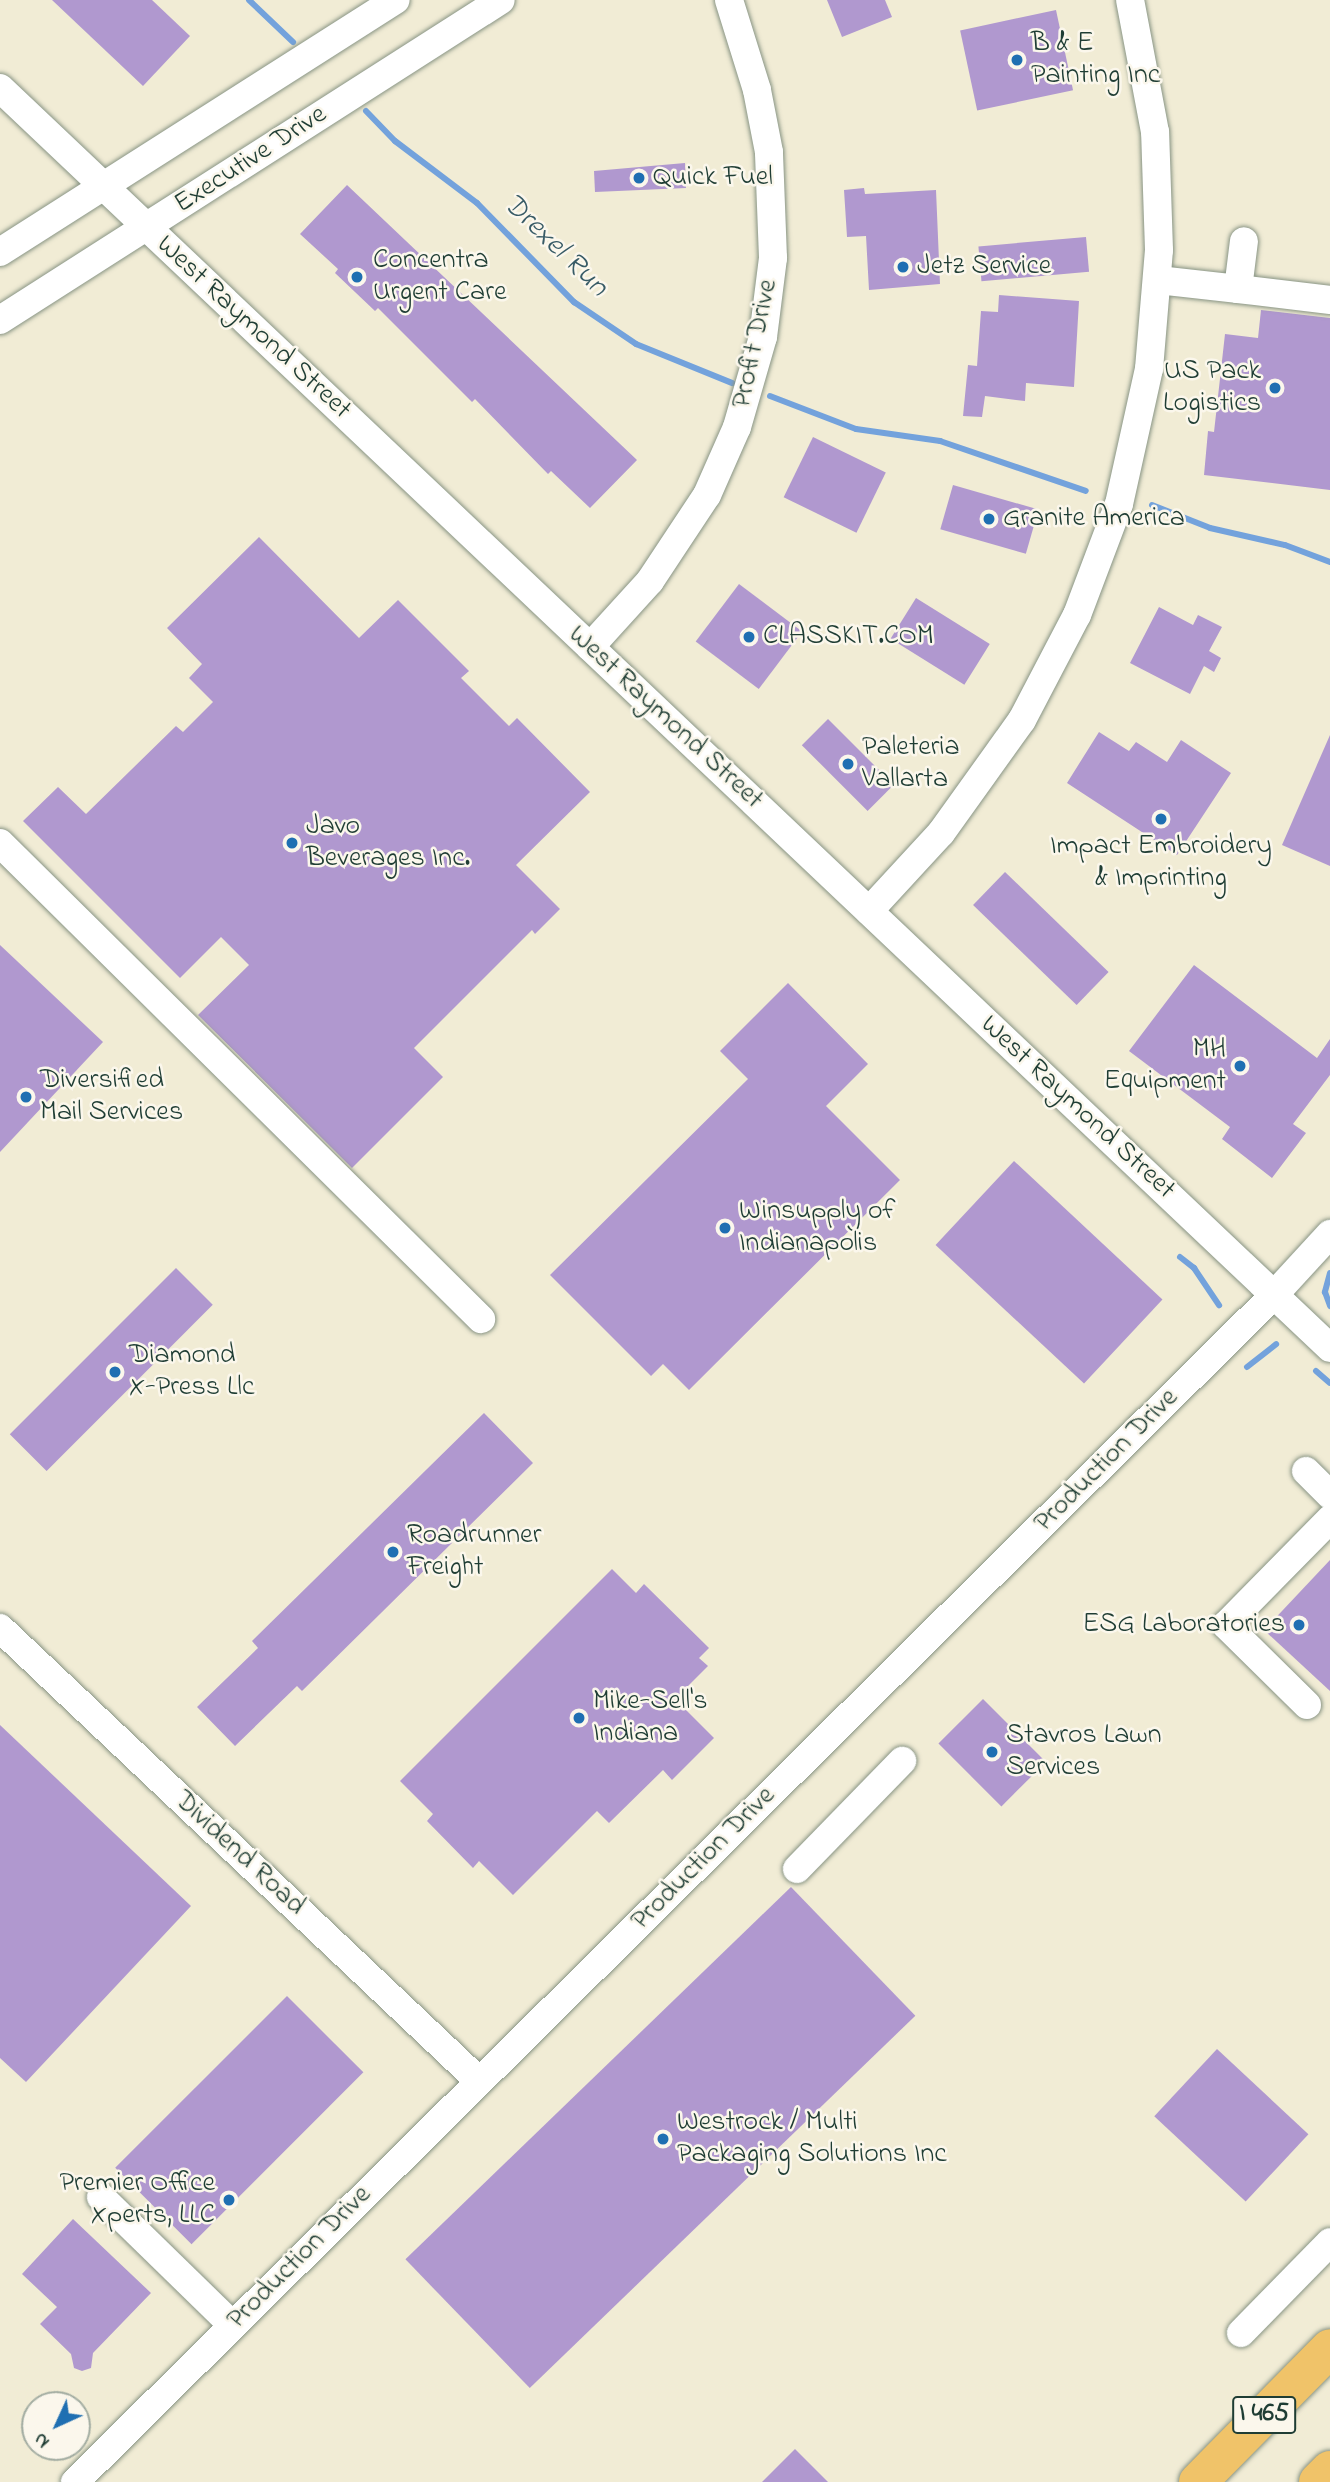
<!DOCTYPE html>
<style>
body{margin:0}
#map{position:relative;width:1330px;height:2482px;overflow:hidden;background:#f1ecd5;font-family:"Indie Flower",sans-serif}
div>[style]{position:absolute}
.stream>*{height:6px;margin:-3px;padding:0 3px;transform-origin:3px;border-radius:3px;background:#73a2dc}
.building>*{inset:0;background:#b098cf;transform-origin:0 0}
.roads{filter:drop-shadow(0 0 2px #889484) drop-shadow(0 0 2px #889484)}
.minor>*{height:28px;margin:-14px;padding:0 14px;transform-origin:14px;border-radius:14px;background:#fff}
.highway>*{height:38px;margin:-19px;padding:0 19px;transform-origin:19px;border-radius:19px;background:#f0c369}
.dots>*{width:19px;height:19px;translate:-50% -50%;box-sizing:border-box;border:4px solid #fbf7ec;border-radius:50%}
span{translate:-50% -50%;white-space:nowrap;text-align:center;line-height:1.15;-webkit-text-stroke:5px #fbf7ec;paint-order:stroke}
.shield-label span{padding:2px 5px;background:#fbf7ec;border:2px solid;border-radius:5px;-webkit-text-stroke-width:0}
.shield-label{font-size:26px;color:#1f3d34;font-weight:700}
.poi-label{font-size:28px;color:#1f3d34}
.left{translate:0 -50%;text-align:left}
.right{translate:-100% -50%;text-align:right}
.street-label{font-size:28px;color:#1f3d34}
.water-label{font-size:30px;color:#385b66;font-style:italic}
.north{position:absolute;left:21px;top:2391px;width:70px;height:70px;box-sizing:border-box;background:#fbf7ec;border:2px solid #a3ada2;border-radius:50%;rotate:225deg;font-size:19px;font-weight:700;line-height:28px;text-align:center;color:#1f3d34}
.north::after{content:'';display:block;margin:auto;width:24px;height:32px;background:#1f6fb2;clip-path:polygon(50% 0,100% 100%,50% 72%,0 100%)}
</style>
<div id="map">
<div class="stream">
<div style="left:249px;top:0;width:61px;rotate:43.7deg"></div>
<div style="left:366px;top:111px;width:42px;rotate:46deg"></div>
<div style="left:395px;top:141px;width:103px;rotate:37.1deg"></div>
<div style="left:477px;top:203px;width:139px;rotate:45.6deg"></div>
<div style="left:574px;top:302px;width:75px;rotate:34.1deg"></div>
<div style="left:636px;top:344px;width:104px;rotate:22.1deg"></div>
<div style="left:770px;top:396px;width:92px;rotate:21deg"></div>
<div style="left:856px;top:429px;width:85px;rotate:8.1deg"></div>
<div style="left:940px;top:441px;width:154px;rotate:18.9deg"></div>
<div style="left:1152px;top:505px;width:62px;rotate:21.6deg"></div>
<div style="left:1210px;top:528px;width:77px;rotate:12.8deg"></div>
<div style="left:1285px;top:545px;width:48px;rotate:20.7deg"></div>
<div style="left:1180px;top:1257px;width:18px;rotate:38deg"></div>
<div style="left:1194px;top:1268px;width:45px;rotate:56deg"></div>
<div style="left:1330px;top:1273px;width:20px;rotate:105deg"></div>
<div style="left:1325px;top:1292px;width:15px;rotate:70deg"></div>
<div style="left:1247px;top:1367px;width:37px;rotate:-38deg"></div>
<div style="left:1316px;top:1371px;width:18px;rotate:41deg"></div>
</div>
<div class="building">
<div style="clip-path:polygon(52px 0,152px 0,190px 36px,143px 86px)"></div>
<div style="clip-path:polygon(827px 0,885px 0,892px 17px,842px 37px)"></div>
<div style="left:1056px;top:10px;width:82px;height:98px;rotate:78deg"></div>
<div style="clip-path:polygon(685px 163px,686px 188px,595px 192px,594px 171px)"></div>
<div style="clip-path:polygon(347px 185px,637px 460px,590px 508px,551px 471px,548px 474px,475px 399px,472px 402px,378px 308px,375px 311px,335px 273px,338px 269px,300px 234px)"></div>
<div style="clip-path:polygon(864px 188px,865px 194px,936px 190px,940px 284px,869px 290px,866px 236px,847px 237px,844px 190px)"></div>
<div style="left:1086px;top:237px;width:35px;height:108px;rotate:85deg"></div>
<div style="clip-path:polygon(999px 295px,1079px 301px,1074px 387px,1026px 383px,1025px 401px,985px 396px,982px 417px,963px 416px,968px 365px,977px 366px,981px 311px,998px 312px)"></div>
<div style="clip-path:polygon(1261px 310px,1330px 318px,1330px 490px,1204px 475px,1208px 431px,1214px 432px,1225px 334px,1258px 338px)"></div>
<div style="left:813px;top:437px;width:81px;height:67px;rotate:26deg"></div>
<div style="left:953px;top:485px;width:89px;height:46px;rotate:16deg"></div>
<div style="clip-path:polygon(259px 537px,359px 638px,398px 600px,469px 671px,461px 678px,509px 726px,517px 718px,590px 792px,516px 865px,560px 909px,535px 934px,532px 930px,414px 1048px,443px 1077px,352px 1168px,198px 1015px,249px 965px,221px 937px,180px 978px,23px 821px,58px 787px,86px 814px,176px 726px,183px 732px,213px 702px,189px 678px,202px 664px,167px 628px)"></div>
<div style="left:739px;top:584px;width:79px;height:72px;rotate:37deg"></div>
<div style="left:916px;top:598px;width:87px;height:48px;rotate:32deg"></div>
<div style="clip-path:polygon(1159px 607px,1193px 625px,1198px 615px,1222px 627px,1209px 651px,1221px 658px,1214px 672px,1204px 666px,1190px 694px,1130px 663px)"></div>
<div style="left:828px;top:719px;width:93px;height:37px;rotate:45deg"></div>
<div style="clip-path:polygon(1099px 732px,1129px 751px,1136px 742px,1167px 762px,1181px 740px,1231px 773px,1177px 855px,1067px 783px)"></div>
<div style="clip-path:polygon(1330px 735px,1330px 866px,1282px 845px)"></div>
<div style="left:1005px;top:872px;width:144px;height:46px;rotate:44deg"></div>
<div style="clip-path:polygon(0 945px,103px 1042px,0 1152px)"></div>
<div style="clip-path:polygon(1194px 965px,1317px 1058px,1330px 1039px,1330px 1075px,1293px 1124px,1306px 1133px,1272px 1178px,1222px 1139px,1230px 1127px,1129px 1051px)"></div>
<div style="clip-path:polygon(788px 983px,868px 1064px,826px 1106px,900px 1180px,689px 1390px,663px 1364px,651px 1376px,550px 1275px,748px 1079px,720px 1051px)"></div>
<div style="left:1014px;top:1161px;width:203px;height:115px;rotate:43deg"></div>
<div style="left:176px;top:1268px;width:52px;height:235px;rotate:45deg"></div>
<div style="clip-path:polygon(484px 1413px,533px 1463px,302px 1691px,297px 1686px,235px 1746px,197px 1707px,258px 1648px,252px 1641px)"></div>
<div style="clip-path:polygon(1330px 1560px,1330px 1691px,1264px 1630px)"></div>
<div style="clip-path:polygon(612px 1569px,636px 1593px,644px 1584px,709px 1648px,699px 1658px,708px 1666px,675px 1699px,714px 1738px,672px 1780px,663px 1770px,609px 1823px,597px 1811px,513px 1895px,479px 1861px,473px 1868px,427px 1821px,433px 1814px,400px 1781px)"></div>
<div style="left:983px;top:1699px;width:89px;height:63px;rotate:45deg"></div>
<div style="clip-path:polygon(0 1725px,191px 1906px,26px 2082px,0 2058px)"></div>
<div style="left:791px;top:1887px;width:179px;height:536px;rotate:46deg"></div>
<div style="left:287px;top:1996px;width:108px;height:243px;rotate:45deg"></div>
<div style="left:1217px;top:2049px;width:125px;height:92px;rotate:43deg"></div>
<div style="clip-path:polygon(73px 2219px,151px 2293px,93px 2353px,91px 2368px,82px 2371px,74px 2368px,71px 2354px,40px 2324px,57px 2307px,22px 2274px)"></div>
<div style="clip-path:polygon(795px 2449px,828px 2482px,762px 2482px)"></div>
</div>
<div class="roads">
<div class="minor">
<div style="left:0;top:88px;width:1832px;rotate:43.45deg"></div>
<div style="left:0;top:252px;width:469px;rotate:-32.5deg"></div>
<div style="left:1158px;top:280px;width:81px;rotate:6.4deg"></div>
<div style="left:1238px;top:289px;width:48px;rotate:-82.9deg"></div>
<div style="left:1238px;top:289px;width:93px;rotate:6.8deg"></div>
<div style="left:0;top:320px;width:594px;rotate:-32.57deg"></div>
<div style="left:590px;top:647px;width:89px;rotate:-47.7deg"></div>
<div style="left:650px;top:581px;width:103px;rotate:-56.5deg"></div>
<div style="left:707px;top:495px;width:74px;rotate:-66.2deg"></div>
<div style="left:737px;top:427px;width:94px;rotate:-73.9deg"></div>
<div style="left:763px;top:337px;width:80px;rotate:-82.8deg"></div>
<div style="left:773px;top:258px;width:106px;rotate:-92.2deg"></div>
<div style="left:769px;top:152px;width:63px;rotate:-101deg"></div>
<div style="left:757px;top:90px;width:94px;rotate:-107.3deg"></div>
<div style="left:0;top:843px;width:677px;rotate:44.7deg"></div>
<div style="left:869px;top:911px;width:106px;rotate:-47.3deg"></div>
<div style="left:941px;top:833px;width:139px;rotate:-54.4deg"></div>
<div style="left:1022px;top:720px;width:119px;rotate:-62.4deg"></div>
<div style="left:1077px;top:615px;width:119px;rotate:-69.3deg"></div>
<div style="left:1119px;top:504px;width:138px;rotate:-77.5deg"></div>
<div style="left:1149px;top:369px;width:119px;rotate:-85.2deg"></div>
<div style="left:1159px;top:250px;width:118px;rotate:-91.9deg"></div>
<div style="left:1155px;top:132px;width:134px;rotate:-100.7deg"></div>
<div style="left:1306px;top:1471px;width:34px;rotate:45deg"></div>
<div style="left:0;top:1628px;width:658px;rotate:43.4deg"></div>
<div style="left:1307px;top:1705px;width:114px;rotate:-135.4deg"></div>
<div style="left:1226px;top:1625px;width:148px;rotate:-45.5deg"></div>
<div style="left:797px;top:1869px;width:151px;rotate:-45.8deg"></div>
<div style="left:101px;top:2197px;width:183px;rotate:44.3deg"></div>
<div style="left:1241px;top:2333px;width:127px;rotate:-45.6deg"></div>
<div style="left:75px;top:2482px;width:1687px;rotate:-44.71deg"></div>
<div style="left:1274px;top:1295px;width:83px;rotate:-47.4deg"></div>
</div>
<div class="highway">
<div style="left:1198px;top:2482px;width:188px;rotate:-45.4deg"></div>
<div style="left:1318px;top:2482px;width:17px;rotate:-45deg"></div>
</div>
</div>
<div class="dots">
<div style="left:1017px;top:60px;background:#1f6fb2"></div>
<div style="left:639px;top:178px;background:#1f6fb2"></div>
<div style="left:903px;top:267px;background:#1f6fb2"></div>
<div style="left:357px;top:277px;background:#1f6fb2"></div>
<div style="left:1275px;top:388px;background:#1f6fb2"></div>
<div style="left:989px;top:519px;background:#1f6fb2"></div>
<div style="left:749px;top:637px;background:#1f6fb2"></div>
<div style="left:848px;top:764px;background:#1f6fb2"></div>
<div style="left:1161px;top:819px;background:#1f6fb2"></div>
<div style="left:292px;top:843px;background:#1f6fb2"></div>
<div style="left:1240px;top:1066px;background:#1f6fb2"></div>
<div style="left:26px;top:1097px;background:#1f6fb2"></div>
<div style="left:725px;top:1228px;background:#1f6fb2"></div>
<div style="left:115px;top:1372px;background:#1f6fb2"></div>
<div style="left:393px;top:1552px;background:#1f6fb2"></div>
<div style="left:1299px;top:1625px;background:#1f6fb2"></div>
<div style="left:579px;top:1718px;background:#1f6fb2"></div>
<div style="left:992px;top:1752px;background:#1f6fb2"></div>
<div style="left:663px;top:2139px;background:#1f6fb2"></div>
<div style="left:229px;top:2200px;background:#1f6fb2"></div>
</div>
<div class="shield-label">
<span style="left:1264px;top:2415px">I 465</span>
</div>
<div class="poi-label">
<span class="left" style="left:1031px;top:60px">B &amp; E<br>Painting Inc</span>
<span class="left" style="left:653px;top:178px">Quick Fuel</span>
<span class="left" style="left:373px;top:277px">Concentra<br>Urgent Care</span>
<span class="left" style="left:917px;top:267px">Jetz Service</span>
<span class="right" style="left:1261px;top:388px">US Pack<br>Logistics</span>
<span class="left" style="left:1003px;top:519px">Granite America</span>
<span class="left" style="left:763px;top:637px">CLASSKIT.COM</span>
<span class="left" style="left:862px;top:764px">Paleteria<br>Vallarta</span>
<span class="left" style="left:306px;top:843px">Javo<br>Beverages Inc.</span>
<span style="left:1161px;top:863px">Impact Embroidery<br>&amp; Imprinting</span>
<span class="right" style="left:1226px;top:1066px">MH<br>Equipment</span>
<span class="left" style="left:40px;top:1097px">Diversified<br>Mail Services</span>
<span class="left" style="left:739px;top:1228px">Winsupply of<br>Indianapolis</span>
<span class="left" style="left:129px;top:1372px">Diamond<br>X-Press Llc</span>
<span class="left" style="left:407px;top:1552px">Roadrunner<br>Freight</span>
<span class="right" style="left:1285px;top:1625px">ESG Laboratories</span>
<span class="left" style="left:593px;top:1718px">Mike-Sell's<br>Indiana</span>
<span class="left" style="left:1006px;top:1752px">Stavros Lawn<br>Services</span>
<span class="left" style="left:677px;top:2139px">Westrock / Multi<br>Packaging Solutions Inc</span>
<span class="right" style="left:215px;top:2200px">Premier Office<br>Xperts, LLC</span>
</div>
<div class="street-label">
<span style="left:251px;top:160px;rotate:-33deg">Executive Drive</span>
<span style="left:253px;top:328px;rotate:43deg">West Raymond Street</span>
<span style="left:756px;top:344px;rotate:-78deg">Profit Drive</span>
<span style="left:665px;top:718px;rotate:43deg">West Raymond Street</span>
<span style="left:1077px;top:1108px;rotate:43deg">West Raymond Street</span>
<span style="left:1107px;top:1461px;rotate:-45deg">Production Drive</span>
<span style="left:239px;top:1854px;rotate:43deg">Dividend Road</span>
<span style="left:704px;top:1859px;rotate:-45deg">Production Drive</span>
<span style="left:300px;top:2258px;rotate:-45deg">Production Drive</span>
</div>
<div class="water-label">
<span style="left:555px;top:246px;rotate:44deg">Drexel Run</span>
</div>
<div class="north">N</div>
</div>
